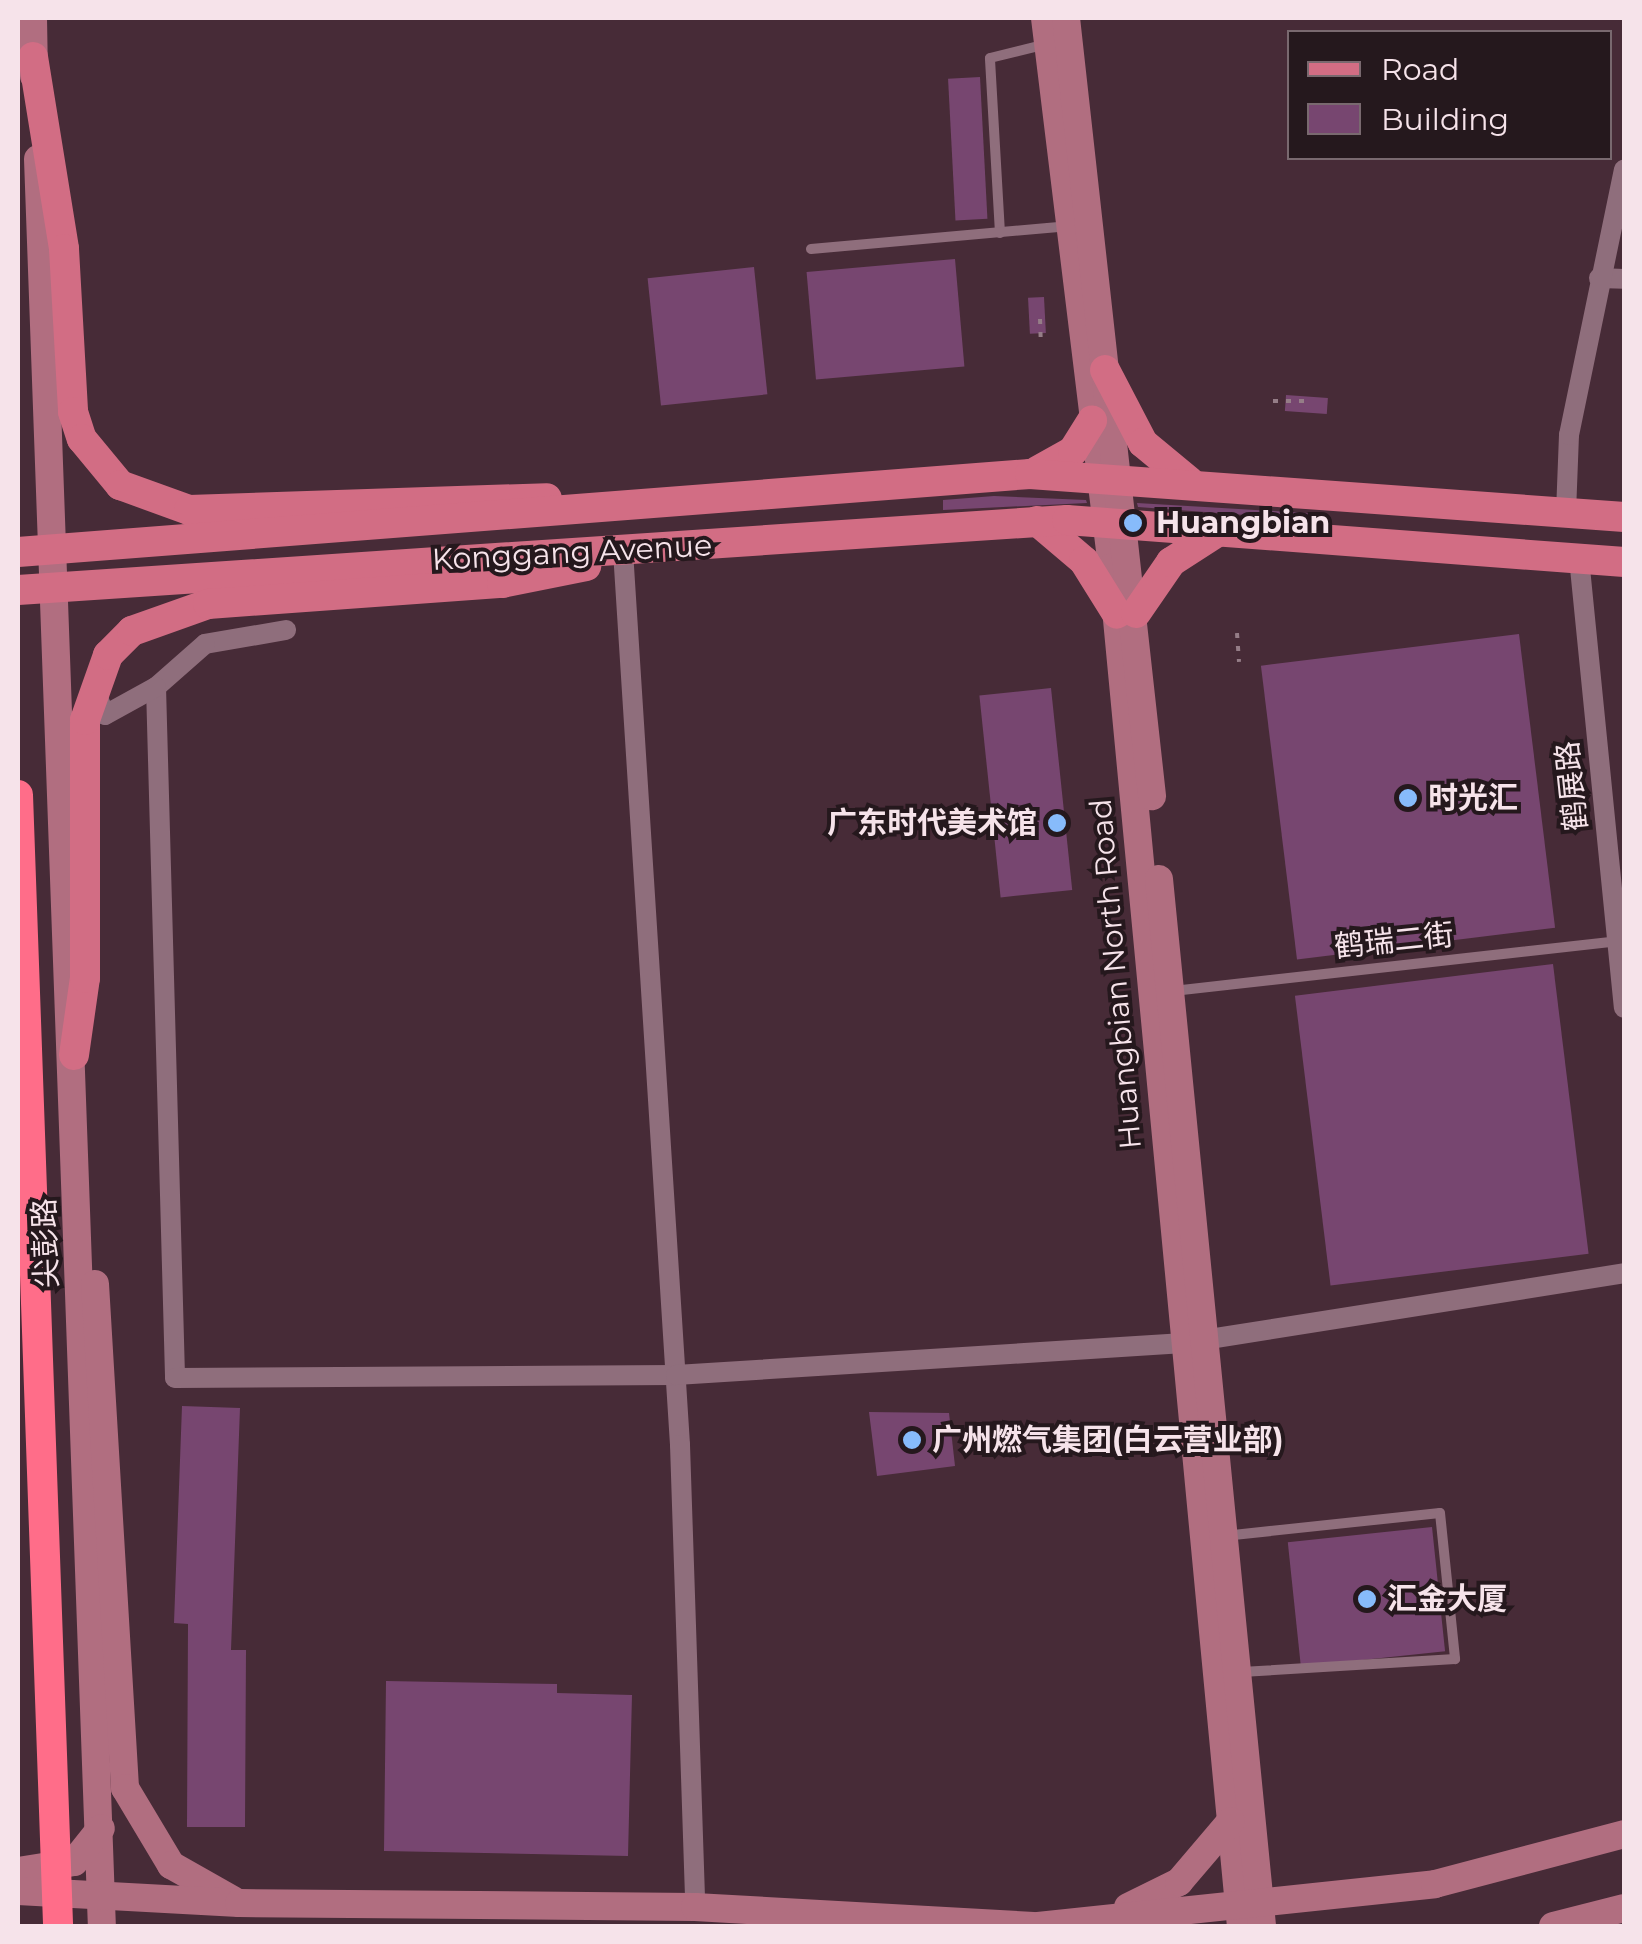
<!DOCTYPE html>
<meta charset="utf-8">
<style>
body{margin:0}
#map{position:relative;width:1642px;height:1944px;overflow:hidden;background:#472b37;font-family:Montserrat,"Noto Sans SC",sans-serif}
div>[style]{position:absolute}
.building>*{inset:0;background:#774670;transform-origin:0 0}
.path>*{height:4px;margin-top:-2px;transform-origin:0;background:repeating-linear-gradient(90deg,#957d87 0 5px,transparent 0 13px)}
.lane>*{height:10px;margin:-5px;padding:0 5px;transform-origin:5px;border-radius:5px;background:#8f6e7c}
.street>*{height:20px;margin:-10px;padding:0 10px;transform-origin:10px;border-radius:10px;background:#8f6e7c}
.secondary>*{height:28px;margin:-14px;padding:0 14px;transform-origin:14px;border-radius:14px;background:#b16e80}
.primary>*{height:30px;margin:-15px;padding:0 15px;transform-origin:15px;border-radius:15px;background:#d26d84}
.highway>*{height:30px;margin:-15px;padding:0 15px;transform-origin:15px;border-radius:15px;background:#ff6d89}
.dots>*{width:28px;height:28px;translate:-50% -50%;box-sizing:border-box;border:5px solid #25181d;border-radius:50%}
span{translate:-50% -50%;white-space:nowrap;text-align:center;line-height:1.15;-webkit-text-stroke:8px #25181d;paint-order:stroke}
.poi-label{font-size:30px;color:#f6e3ea;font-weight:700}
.left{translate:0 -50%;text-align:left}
.right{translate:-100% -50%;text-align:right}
.street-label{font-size:30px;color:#f6e3ea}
.frame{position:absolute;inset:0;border:20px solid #f6e3ea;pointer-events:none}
.legend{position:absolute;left:1287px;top:30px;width:325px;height:130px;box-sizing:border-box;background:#25181d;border:2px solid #79696f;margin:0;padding:12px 18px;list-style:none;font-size:30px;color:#f6e3ea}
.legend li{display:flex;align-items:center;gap:20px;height:50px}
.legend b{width:50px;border:2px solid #79696f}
</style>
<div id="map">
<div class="building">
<div style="left:980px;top:77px;width:142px;height:32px;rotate:87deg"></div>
<div style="left:955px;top:259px;width:108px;height:149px;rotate:85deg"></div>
<div style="left:754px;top:267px;width:128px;height:107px;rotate:84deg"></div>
<div style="left:1044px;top:297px;width:36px;height:16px;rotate:87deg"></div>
<div style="left:1286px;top:395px;width:42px;height:16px;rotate:4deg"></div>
<div style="clip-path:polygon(994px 496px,1086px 500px,1087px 503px,943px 510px,943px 500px)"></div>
<div style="clip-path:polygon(1137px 503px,1324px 514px,1324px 521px,1138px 507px)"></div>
<div style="left:1519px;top:634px;width:296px;height:260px;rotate:83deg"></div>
<div style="left:1051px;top:688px;width:203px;height:72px;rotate:84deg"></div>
<div style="left:1553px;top:964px;width:292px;height:260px;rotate:83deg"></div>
<div style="clip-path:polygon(182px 1406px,240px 1408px,231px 1650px,246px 1650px,245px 1827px,187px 1827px,188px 1624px,174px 1623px)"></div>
<div style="clip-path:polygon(869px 1412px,949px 1413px,955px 1466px,877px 1476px)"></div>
<div style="left:1432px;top:1527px;width:125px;height:145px;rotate:84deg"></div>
<div style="clip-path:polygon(386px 1681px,557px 1684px,557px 1693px,632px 1695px,628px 1856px,384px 1851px)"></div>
</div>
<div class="path">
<div style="left:1040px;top:319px;width:25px;rotate:88deg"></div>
<div style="left:1273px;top:401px;width:34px"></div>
<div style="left:1237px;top:633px;width:29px;rotate:86deg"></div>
</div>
<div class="lane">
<div style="left:1000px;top:233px;width:175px;rotate:-93.3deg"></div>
<div style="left:990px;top:58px;width:59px;rotate:-13.8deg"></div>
<div style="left:811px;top:249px;width:257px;rotate:-5.1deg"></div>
<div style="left:1173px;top:991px;width:449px;rotate:-6.4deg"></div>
<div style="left:1224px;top:1536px;width:217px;rotate:-6.1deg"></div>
<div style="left:1440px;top:1513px;width:147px;rotate:84.1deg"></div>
<div style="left:1455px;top:1659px;width:214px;rotate:176.5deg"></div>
</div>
<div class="street">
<div style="left:1599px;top:278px;width:25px;rotate:2deg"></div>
<div style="left:1566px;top:513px;width:78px;rotate:-87.8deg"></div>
<div style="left:1569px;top:435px;width:271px;rotate:-78.3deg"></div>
<div style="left:623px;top:551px;width:896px;rotate:86.35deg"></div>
<div style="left:680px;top:1445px;width:462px;rotate:88.1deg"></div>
<div style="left:1579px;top:558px;width:452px;rotate:84.3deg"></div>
<div style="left:286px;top:630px;width:82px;rotate:170.2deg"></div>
<div style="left:205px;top:644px;width:65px;rotate:138.7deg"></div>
<div style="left:156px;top:687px;width:691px;rotate:88.42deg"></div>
<div style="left:175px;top:1378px;width:501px;rotate:-0.34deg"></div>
<div style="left:676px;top:1375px;width:509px;rotate:-3.6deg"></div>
<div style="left:1184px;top:1343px;width:446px;rotate:-9deg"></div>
<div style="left:94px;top:688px;width:29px;rotate:68deg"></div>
<div style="left:105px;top:715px;width:58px;rotate:-28.8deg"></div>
</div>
<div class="secondary">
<div style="left:33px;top:18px;width:58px;rotate:89deg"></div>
<div style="left:1045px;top:18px;width:553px;rotate:83.04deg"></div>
<div style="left:1112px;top:567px;width:1365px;rotate:84.58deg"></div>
<div style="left:1066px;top:18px;width:783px;rotate:83.69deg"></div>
<div style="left:38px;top:159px;width:1768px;rotate:87.93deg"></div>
<div style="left:1159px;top:879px;width:1052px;rotate:84.38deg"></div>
<div style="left:95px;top:1284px;width:505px;rotate:86.59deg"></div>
<div style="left:125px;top:1788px;width:90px;rotate:59.1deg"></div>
<div style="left:171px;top:1865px;width:71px;rotate:29.4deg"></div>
<div style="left:18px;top:1871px;width:57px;rotate:-9.1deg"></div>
<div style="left:74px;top:1862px;width:43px;rotate:-51.5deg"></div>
<div style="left:18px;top:1891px;width:221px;rotate:3.1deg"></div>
<div style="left:239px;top:1903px;width:456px;rotate:0.5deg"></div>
<div style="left:695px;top:1907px;width:339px;rotate:3.2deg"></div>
<div style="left:1128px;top:1907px;width:57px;rotate:-26.1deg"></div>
<div style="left:1179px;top:1882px;width:80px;rotate:-49.6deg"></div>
<div style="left:1038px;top:1926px;width:399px;rotate:-6deg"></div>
<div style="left:1435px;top:1884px;width:196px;rotate:-14.8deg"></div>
<div style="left:1553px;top:1926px;width:73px;rotate:-14.2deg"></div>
</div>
<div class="primary">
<div style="left:33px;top:57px;width:194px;rotate:80.8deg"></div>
<div style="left:64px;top:249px;width:163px;rotate:86.8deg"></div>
<div style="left:73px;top:412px;width:28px;rotate:72deg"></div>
<div style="left:82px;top:439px;width:60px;rotate:50.4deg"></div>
<div style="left:120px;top:485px;width:73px;rotate:19.9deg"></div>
<div style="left:189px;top:510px;width:358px;rotate:-1.9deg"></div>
<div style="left:1105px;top:370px;width:82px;rotate:62.5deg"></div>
<div style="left:1143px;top:443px;width:60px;rotate:39.6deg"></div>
<div style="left:1037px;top:471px;width:41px;rotate:-29.1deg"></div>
<div style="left:1073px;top:451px;width:36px;rotate:-58deg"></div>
<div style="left:1037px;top:521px;width:62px;rotate:40.4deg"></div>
<div style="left:1084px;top:561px;width:62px;rotate:58.1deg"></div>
<div style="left:18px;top:552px;width:1015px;rotate:-4.41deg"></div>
<div style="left:1030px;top:474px;width:596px;rotate:4.14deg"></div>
<div style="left:18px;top:590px;width:1051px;rotate:-3.82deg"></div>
<div style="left:1067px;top:520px;width:559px;rotate:4.31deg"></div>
<div style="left:1136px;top:613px;width:62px;rotate:-55.5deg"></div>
<div style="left:1171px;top:562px;width:54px;rotate:-32.8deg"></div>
<div style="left:74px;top:1055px;width:78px;rotate:-81.9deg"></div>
<div style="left:85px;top:978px;width:258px;rotate:-90deg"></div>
<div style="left:85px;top:720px;width:69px;rotate:-70.5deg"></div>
<div style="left:108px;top:655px;width:34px;rotate:-45deg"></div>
<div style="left:132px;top:631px;width:81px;rotate:-19.6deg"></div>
<div style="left:208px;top:604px;width:295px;rotate:-4.1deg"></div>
<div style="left:502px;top:583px;width:86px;rotate:-11.4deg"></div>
</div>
<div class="highway">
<div style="left:18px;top:795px;width:1132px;rotate:87.97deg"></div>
</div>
<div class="dots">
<div style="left:1133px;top:523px;background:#87bbfb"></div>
<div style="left:1408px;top:798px;background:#87bbfb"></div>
<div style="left:1057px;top:823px;background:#87bbfb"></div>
<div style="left:912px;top:1440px;background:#87bbfb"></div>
<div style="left:1367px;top:1599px;background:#87bbfb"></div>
</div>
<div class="poi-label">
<span class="left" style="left:1156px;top:523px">Huangbian</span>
<span class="left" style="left:1428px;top:798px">时光汇</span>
<span class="right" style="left:1037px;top:823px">广东时代美术馆</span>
<span class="left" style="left:932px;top:1440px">广州燃气集团(白云营业部)</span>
<span class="left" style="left:1387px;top:1599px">汇金大厦</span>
</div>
<div class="street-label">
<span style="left:572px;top:553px;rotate:-3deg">Konggang Avenue</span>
<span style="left:1572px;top:786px;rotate:-96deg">鹤展路</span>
<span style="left:1394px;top:941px;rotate:-6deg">鹤瑞二街</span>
<span style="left:1116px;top:974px;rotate:-95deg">Huangbian North Road</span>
<span style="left:46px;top:1243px;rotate:-92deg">尖彭路</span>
</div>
<div class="frame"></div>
<ul class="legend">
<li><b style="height:12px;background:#d26d84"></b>Road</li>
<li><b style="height:28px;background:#774670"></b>Building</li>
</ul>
</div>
